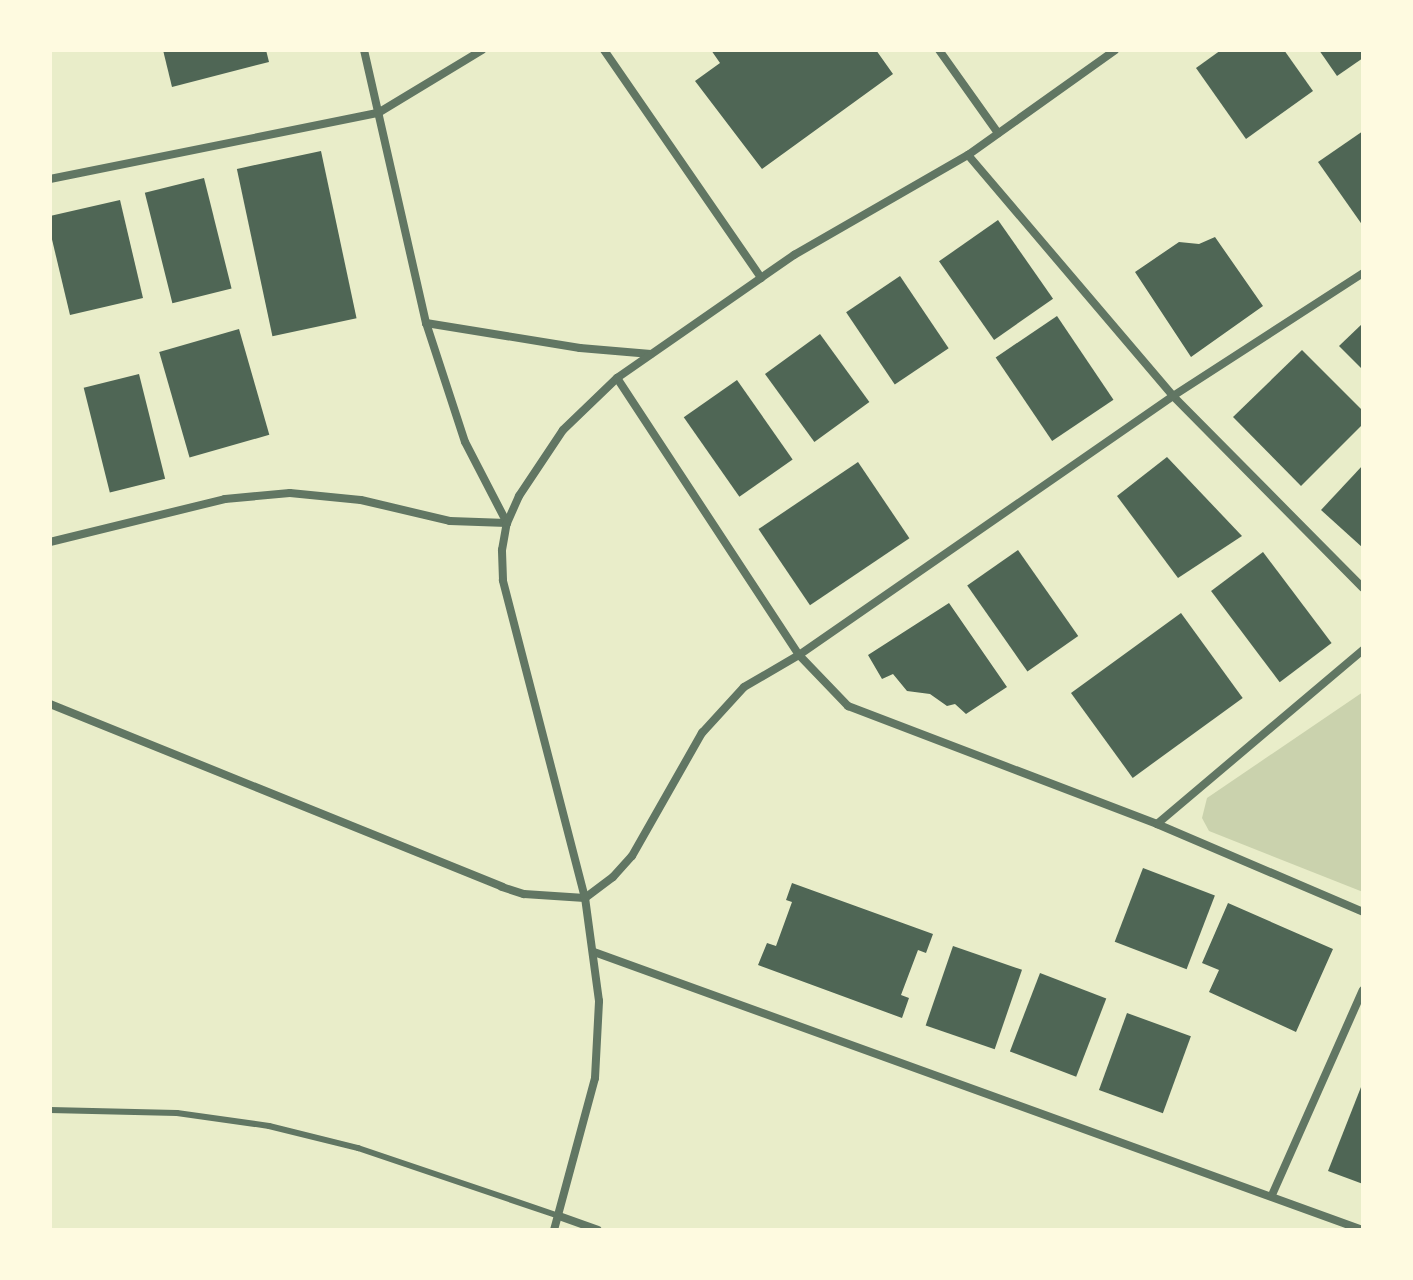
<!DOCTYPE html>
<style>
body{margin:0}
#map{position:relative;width:1413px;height:1280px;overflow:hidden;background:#e9edc9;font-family:Overpass,sans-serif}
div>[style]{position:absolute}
.green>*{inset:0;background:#cad2ad}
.building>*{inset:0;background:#4f6655;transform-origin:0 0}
.service>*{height:6px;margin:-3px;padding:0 3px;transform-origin:3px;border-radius:3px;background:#617663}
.minor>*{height:8px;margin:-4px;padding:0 4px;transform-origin:4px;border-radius:4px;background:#617663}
span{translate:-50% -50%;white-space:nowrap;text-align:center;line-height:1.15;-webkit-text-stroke:7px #fefae0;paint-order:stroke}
.frame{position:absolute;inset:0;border:52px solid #fefae0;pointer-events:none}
</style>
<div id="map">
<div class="green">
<div style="clip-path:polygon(1363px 692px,1363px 892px,1209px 831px,1202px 818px,1207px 798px)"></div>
</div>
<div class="building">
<div style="clip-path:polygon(163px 50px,266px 50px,269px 62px,172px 87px)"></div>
<div style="clip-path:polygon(711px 50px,876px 50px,893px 74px,762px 169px,695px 81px,720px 63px)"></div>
<div style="clip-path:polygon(1221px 50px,1284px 50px,1313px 91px,1246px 139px,1196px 68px)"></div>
<div style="clip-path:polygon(1319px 50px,1363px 50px,1363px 58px,1337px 76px)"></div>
<div style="clip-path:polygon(1363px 131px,1363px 226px,1318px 162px)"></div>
<div style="left:321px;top:151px;width:171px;height:86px;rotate:78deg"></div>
<div style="left:204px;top:178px;width:114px;height:61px;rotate:76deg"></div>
<div style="clip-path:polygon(120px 200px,143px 298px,70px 315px,50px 231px,50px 216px)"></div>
<div style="left:998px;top:220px;width:96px;height:72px;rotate:55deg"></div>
<div style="clip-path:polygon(1215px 237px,1263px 306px,1191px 357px,1135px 272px,1179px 242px,1199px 244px)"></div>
<div style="left:900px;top:276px;width:87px;height:65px;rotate:56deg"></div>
<div style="left:1057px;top:316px;width:101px;height:74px;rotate:56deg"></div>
<div style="clip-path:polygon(1363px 323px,1363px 370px,1339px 346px)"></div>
<div style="left:239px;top:329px;width:110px;height:83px;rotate:74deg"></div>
<div style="left:820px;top:334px;width:84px;height:68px;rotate:54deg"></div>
<div style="clip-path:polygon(1302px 350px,1363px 411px,1363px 424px,1301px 486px,1233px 417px)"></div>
<div style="left:139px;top:374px;width:108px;height:57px;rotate:76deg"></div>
<div style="left:737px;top:380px;width:97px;height:65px;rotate:55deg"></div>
<div style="clip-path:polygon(1167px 457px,1242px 536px,1178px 578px,1117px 496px)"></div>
<div style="left:858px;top:462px;width:92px;height:120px;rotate:56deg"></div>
<div style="clip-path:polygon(1363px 465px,1363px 548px,1321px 510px)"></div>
<div style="left:1018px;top:550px;width:105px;height:62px;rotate:55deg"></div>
<div style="left:1263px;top:552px;width:114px;height:65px;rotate:53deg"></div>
<div style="clip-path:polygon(949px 603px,1007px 687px,966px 714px,955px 704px,947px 706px,930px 694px,907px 691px,893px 674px,882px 679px,868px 655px)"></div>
<div style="left:1181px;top:613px;width:105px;height:136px;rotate:54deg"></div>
<div style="left:1143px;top:868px;width:77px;height:79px;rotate:21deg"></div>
<div style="clip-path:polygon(792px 883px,933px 934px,926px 953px,918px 950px,901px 995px,909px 998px,902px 1018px,758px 965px,767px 943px,776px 946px,792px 902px,786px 900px)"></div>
<div style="clip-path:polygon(1228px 903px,1333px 949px,1296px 1032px,1209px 992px,1219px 970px,1202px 963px)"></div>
<div style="left:953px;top:946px;width:73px;height:84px;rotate:19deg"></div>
<div style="left:1040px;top:973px;width:71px;height:84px;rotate:21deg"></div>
<div style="left:1127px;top:1013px;width:68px;height:82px;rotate:20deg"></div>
<div style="clip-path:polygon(1363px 1082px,1363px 1184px,1328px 1171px)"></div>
</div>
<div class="service">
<div style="left:50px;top:1110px;width:127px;rotate:1.4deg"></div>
<div style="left:177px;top:1113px;width:93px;rotate:8deg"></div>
<div style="left:269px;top:1126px;width:92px;rotate:13.9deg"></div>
<div style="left:358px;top:1148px;width:212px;rotate:18.7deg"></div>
</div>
<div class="minor">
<div style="left:604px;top:50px;width:277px;rotate:55.4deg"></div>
<div style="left:939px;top:50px;width:102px;rotate:54.6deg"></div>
<div style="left:968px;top:155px;width:316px;rotate:49.6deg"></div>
<div style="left:1173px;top:396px;width:270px;rotate:45.3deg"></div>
<div style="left:50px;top:179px;width:335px;rotate:-11.4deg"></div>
<div style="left:378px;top:113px;width:122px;rotate:-31.2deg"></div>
<div style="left:426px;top:323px;width:156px;rotate:9.2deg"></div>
<div style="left:580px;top:348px;width:71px;rotate:4.8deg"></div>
<div style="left:617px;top:378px;width:331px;rotate:56.7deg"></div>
<div style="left:799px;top:655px;width:71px;rotate:46.1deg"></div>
<div style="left:848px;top:706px;width:331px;rotate:20.9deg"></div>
<div style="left:1157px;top:824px;width:224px;rotate:23.1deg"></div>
<div style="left:50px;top:542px;width:180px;rotate:-13.8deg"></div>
<div style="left:225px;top:499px;width:65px;rotate:-5.3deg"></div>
<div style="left:290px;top:493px;width:71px;rotate:5.6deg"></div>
<div style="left:361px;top:500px;width:91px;rotate:13.3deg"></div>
<div style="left:450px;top:521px;width:57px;rotate:2deg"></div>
<div style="left:507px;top:523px;width:91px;rotate:-117.4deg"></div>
<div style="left:465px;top:442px;width:125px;rotate:-108.1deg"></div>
<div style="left:426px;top:323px;width:280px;rotate:-102.8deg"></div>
<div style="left:50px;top:704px;width:488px;rotate:22deg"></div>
<div style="left:502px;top:887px;width:23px;rotate:18deg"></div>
<div style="left:524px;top:894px;width:61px;rotate:3.8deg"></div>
<div style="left:585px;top:898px;width:35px;rotate:-37deg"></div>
<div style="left:613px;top:877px;width:28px;rotate:-48deg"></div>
<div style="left:632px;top:856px;width:142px;rotate:-60.4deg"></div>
<div style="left:702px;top:733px;width:62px;rotate:-47.6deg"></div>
<div style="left:744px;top:687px;width:64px;rotate:-30.2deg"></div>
<div style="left:799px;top:655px;width:455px;rotate:-34.7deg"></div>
<div style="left:1173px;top:396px;width:226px;rotate:-32.9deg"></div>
<div style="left:1157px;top:824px;width:270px;rotate:-40.2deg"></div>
<div style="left:594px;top:952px;width:818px;rotate:19.88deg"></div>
<div style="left:1272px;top:1195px;width:224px;rotate:-66.1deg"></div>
<div style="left:559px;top:1216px;width:41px;rotate:19.7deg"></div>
<div style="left:554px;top:1230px;width:157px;rotate:-74.9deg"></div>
<div style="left:595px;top:1078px;width:77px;rotate:-87deg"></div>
<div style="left:599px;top:1001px;width:104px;rotate:-97.7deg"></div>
<div style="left:585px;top:898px;width:328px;rotate:-104.5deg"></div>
<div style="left:503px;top:580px;width:30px;rotate:-92deg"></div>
<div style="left:502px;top:550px;width:27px;rotate:-80deg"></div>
<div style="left:507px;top:523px;width:30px;rotate:-66deg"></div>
<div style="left:519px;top:496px;width:79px;rotate:-56.3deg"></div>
<div style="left:563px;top:430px;width:75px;rotate:-43.9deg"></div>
<div style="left:617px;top:378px;width:216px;rotate:-34.8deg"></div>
<div style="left:794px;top:255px;width:201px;rotate:-29.9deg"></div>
<div style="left:968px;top:155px;width:181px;rotate:-35.5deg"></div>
</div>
<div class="frame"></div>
</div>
